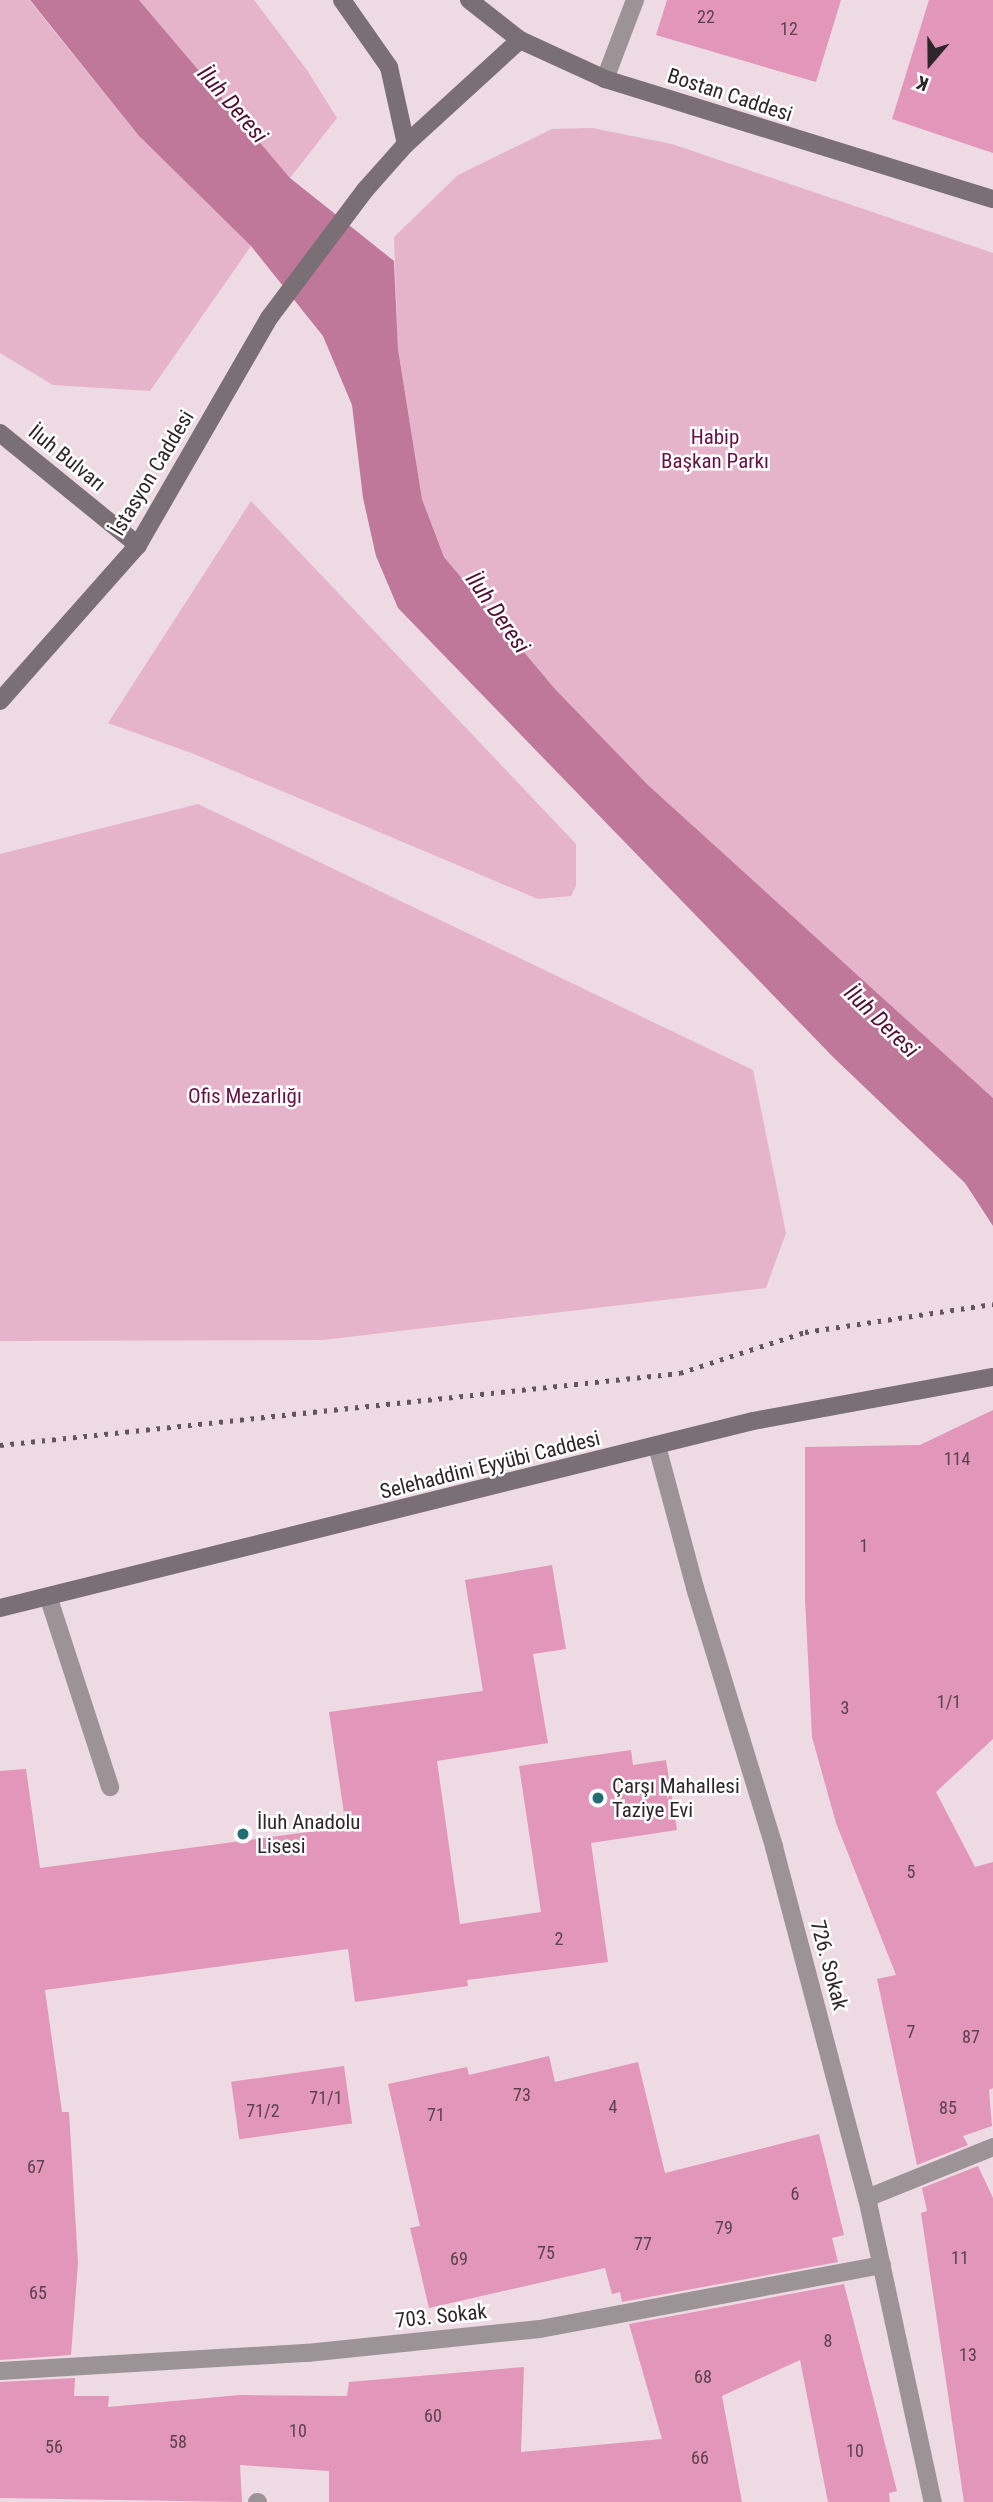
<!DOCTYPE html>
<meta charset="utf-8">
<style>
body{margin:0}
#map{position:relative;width:993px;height:2502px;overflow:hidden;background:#eddae2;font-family:"Roboto Condensed",sans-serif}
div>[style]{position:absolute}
.green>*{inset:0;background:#e6b4ca}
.water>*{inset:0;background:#c0789a}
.building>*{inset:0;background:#e296b9;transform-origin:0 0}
.lane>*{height:18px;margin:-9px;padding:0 9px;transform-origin:9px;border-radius:9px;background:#9c9397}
.street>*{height:18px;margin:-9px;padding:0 9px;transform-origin:9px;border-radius:9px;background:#9c9397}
.secondary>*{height:18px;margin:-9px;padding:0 9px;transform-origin:9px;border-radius:9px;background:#7a6f74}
.rail>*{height:5px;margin-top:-2.5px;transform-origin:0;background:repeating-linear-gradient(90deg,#61565b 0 3.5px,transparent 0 10.5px)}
.dots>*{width:19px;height:19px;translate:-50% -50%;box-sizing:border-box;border:4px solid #fff;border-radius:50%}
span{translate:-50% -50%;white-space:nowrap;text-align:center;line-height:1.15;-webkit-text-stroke:5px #fff;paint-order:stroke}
.number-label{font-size:18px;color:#5b424d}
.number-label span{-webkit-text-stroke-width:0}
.street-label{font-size:21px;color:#2e2629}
.park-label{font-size:21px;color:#681044}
.poi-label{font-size:21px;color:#2e2629}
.left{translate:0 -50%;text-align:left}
.water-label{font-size:23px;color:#500e34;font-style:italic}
.north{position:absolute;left:895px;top:28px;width:70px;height:70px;-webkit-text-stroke:5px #fff;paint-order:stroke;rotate:200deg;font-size:19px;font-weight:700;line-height:28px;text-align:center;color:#2e2629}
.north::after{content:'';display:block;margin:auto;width:24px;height:32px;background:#2e2629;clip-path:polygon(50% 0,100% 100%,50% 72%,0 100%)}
</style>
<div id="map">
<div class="green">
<div style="clip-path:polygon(0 0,29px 0,139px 136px,251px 246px,150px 391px,53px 385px,0 353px)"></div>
<div style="clip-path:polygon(139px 0,254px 0,307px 70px,337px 118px,290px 178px)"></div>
<div style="clip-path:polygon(592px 128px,672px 144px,993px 253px,993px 1098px,648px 785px,555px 689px,444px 557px,422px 499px,398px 349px,394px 237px,458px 175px,552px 129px)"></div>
<div style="clip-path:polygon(251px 501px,576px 844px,576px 886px,571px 896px,538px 899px,194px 754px,108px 723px)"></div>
<div style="clip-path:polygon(198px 804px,753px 1070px,786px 1233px,766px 1288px,323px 1340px,0 1341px,0 854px)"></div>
</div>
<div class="water">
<div style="clip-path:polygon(30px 0,139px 0,290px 178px,394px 261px,398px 349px,422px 499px,444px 557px,555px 689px,648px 785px,993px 1098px,993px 1226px,965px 1183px,834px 1058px,398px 608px,376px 556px,363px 498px,352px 405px,323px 336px,251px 246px,139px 136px)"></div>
</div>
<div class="building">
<div style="clip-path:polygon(667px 0,841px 0,816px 82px,656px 35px)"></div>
<div style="clip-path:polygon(929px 0,993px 0,993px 153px,892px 119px)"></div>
<div style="clip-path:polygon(993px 1410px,993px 1739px,936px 1792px,975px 1867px,993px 1862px,993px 2088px,989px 2090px,992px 2126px,963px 2136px,968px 2145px,917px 2165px,877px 1979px,896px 1975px,836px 1823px,812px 1737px,805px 1599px,805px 1447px,920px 1445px)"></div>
<div style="clip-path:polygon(552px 1565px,566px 1649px,533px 1654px,548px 1743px,437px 1761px,460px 1924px,541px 1912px,519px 1766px,631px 1750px,633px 1765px,666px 1760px,677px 1830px,591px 1843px,608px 1962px,467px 1980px,468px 1986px,355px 2002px,348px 1949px,45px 1990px,62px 2112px,69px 2112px,78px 2263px,71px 2355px,0 2360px,0 1771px,26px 1769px,40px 1868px,346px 1827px,329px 1712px,483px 1691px,465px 1580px)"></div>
<div style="clip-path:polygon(549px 2056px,555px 2082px,638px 2062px,665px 2173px,819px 2134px,844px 2235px,832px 2238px,838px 2262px,622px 2302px,620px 2292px,612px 2294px,605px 2268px,429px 2308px,410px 2228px,420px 2226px,388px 2084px,467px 2067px,469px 2075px)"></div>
<div style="left:344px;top:2066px;width:58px;height:114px;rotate:82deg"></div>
<div style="clip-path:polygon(978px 2166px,993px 2198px,993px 2502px,964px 2502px,921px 2213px,927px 2211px,922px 2188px)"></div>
<div style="clip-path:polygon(844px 2284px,897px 2491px,889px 2493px,890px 2502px,828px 2502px,800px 2360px,722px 2396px,742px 2502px,329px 2502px,329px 2471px,240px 2465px,242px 2502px,0 2498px,0 2382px,75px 2378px,74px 2396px,109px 2396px,108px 2407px,240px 2395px,347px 2396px,349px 2382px,524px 2367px,521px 2452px,662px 2439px,629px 2324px)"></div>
</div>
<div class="lane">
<div style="left:49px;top:1599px;width:198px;rotate:72deg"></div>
</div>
<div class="street">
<div style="left:605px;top:79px;width:85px;rotate:-69.2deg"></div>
<div style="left:657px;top:1446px;width:147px;rotate:75deg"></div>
<div style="left:695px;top:1588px;width:271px;rotate:73deg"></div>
<div style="left:774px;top:1847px;width:363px;rotate:75.2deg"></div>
<div style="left:867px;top:2198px;width:311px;rotate:77.8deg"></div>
<div style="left:867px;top:2198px;width:136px;rotate:-22deg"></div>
<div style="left:0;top:2371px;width:308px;rotate:-3.4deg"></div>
<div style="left:307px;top:2353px;width:234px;rotate:-5.9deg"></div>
<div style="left:540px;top:2329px;width:348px;rotate:-10.6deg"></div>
<div style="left:257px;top:2502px;width:1px"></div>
</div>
<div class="secondary">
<div style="left:342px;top:0;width:82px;rotate:55deg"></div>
<div style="left:389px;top:67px;width:79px;rotate:77.6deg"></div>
<div style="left:469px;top:0;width:65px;rotate:38.1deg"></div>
<div style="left:520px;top:40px;width:94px;rotate:24.6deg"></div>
<div style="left:605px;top:79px;width:406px;rotate:17.2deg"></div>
<div style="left:0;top:433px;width:178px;rotate:39.1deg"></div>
<div style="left:0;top:701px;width:208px;rotate:-48.5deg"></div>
<div style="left:138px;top:545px;width:262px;rotate:-60deg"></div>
<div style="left:269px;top:318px;width:161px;rotate:-53.1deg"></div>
<div style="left:366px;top:189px;width:60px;rotate:-48.4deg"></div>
<div style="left:406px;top:144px;width:154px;rotate:-42.4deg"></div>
<div style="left:0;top:1608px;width:776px;rotate:-13.95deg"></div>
<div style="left:753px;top:1421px;width:244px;rotate:-10.4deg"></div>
</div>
<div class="rail">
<div style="left:0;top:1445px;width:684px;rotate:-6.04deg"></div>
<div style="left:680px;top:1373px;width:132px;rotate:-18.2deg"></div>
<div style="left:805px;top:1332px;width:190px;rotate:-8.5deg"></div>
</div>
<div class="dots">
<div style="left:598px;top:1798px;background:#226d72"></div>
<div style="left:243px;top:1834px;background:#226d72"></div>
</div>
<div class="number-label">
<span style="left:706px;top:17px">22</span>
<span style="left:789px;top:29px">12</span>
<span style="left:957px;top:1459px">114</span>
<span style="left:864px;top:1546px">1</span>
<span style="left:949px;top:1702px">1/1</span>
<span style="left:845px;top:1708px">3</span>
<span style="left:911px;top:1872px">5</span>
<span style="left:559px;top:1939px">2</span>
<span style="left:911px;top:2032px">7</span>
<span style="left:971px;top:2037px">87</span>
<span style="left:522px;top:2095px">73</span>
<span style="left:326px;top:2098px">71/1</span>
<span style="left:613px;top:2107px">4</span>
<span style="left:948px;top:2108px">85</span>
<span style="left:263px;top:2111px">71/2</span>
<span style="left:436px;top:2115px">71</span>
<span style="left:36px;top:2167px">67</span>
<span style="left:795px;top:2194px">6</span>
<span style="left:724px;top:2228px">79</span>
<span style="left:643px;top:2244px">77</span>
<span style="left:546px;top:2253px">75</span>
<span style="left:960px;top:2258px">11</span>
<span style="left:459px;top:2259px">69</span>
<span style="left:38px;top:2293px">65</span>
<span style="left:828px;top:2341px">8</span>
<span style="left:968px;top:2355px">13</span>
<span style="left:703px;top:2377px">68</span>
<span style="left:433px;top:2416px">60</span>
<span style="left:298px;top:2431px">10</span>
<span style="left:178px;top:2442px">58</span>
<span style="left:54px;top:2447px">56</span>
<span style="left:855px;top:2451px">10</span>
<span style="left:700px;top:2458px">66</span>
</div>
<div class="street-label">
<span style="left:730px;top:95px;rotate:18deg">Bostan Caddesi</span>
<span style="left:67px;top:458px;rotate:39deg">İluh Bulvarı</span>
<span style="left:152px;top:473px;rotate:-59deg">İstasyon Caddesi</span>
<span style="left:490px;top:1465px;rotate:-14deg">Selehaddini Eyyübi Caddesi</span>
<span style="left:829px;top:1965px;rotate:75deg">726. Sokak</span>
<span style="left:441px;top:2316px;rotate:-6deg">703. Sokak</span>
</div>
<div class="park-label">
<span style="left:715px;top:449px">Habip<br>Başkan Parkı</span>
<span style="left:245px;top:1096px">Ofis Mezarlığı</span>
</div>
<div class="poi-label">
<span class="left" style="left:612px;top:1798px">Çarşı Mahallesi<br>Taziye Evi</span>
<span class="left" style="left:257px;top:1834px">İluh Anadolu<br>Lisesi</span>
</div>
<div class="water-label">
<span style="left:232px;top:105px;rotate:49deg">İluh Deresi</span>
<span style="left:497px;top:613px;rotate:55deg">İluh Deresi</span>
<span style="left:881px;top:1022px;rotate:44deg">İluh Deresi</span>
</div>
<div class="north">K</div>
</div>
